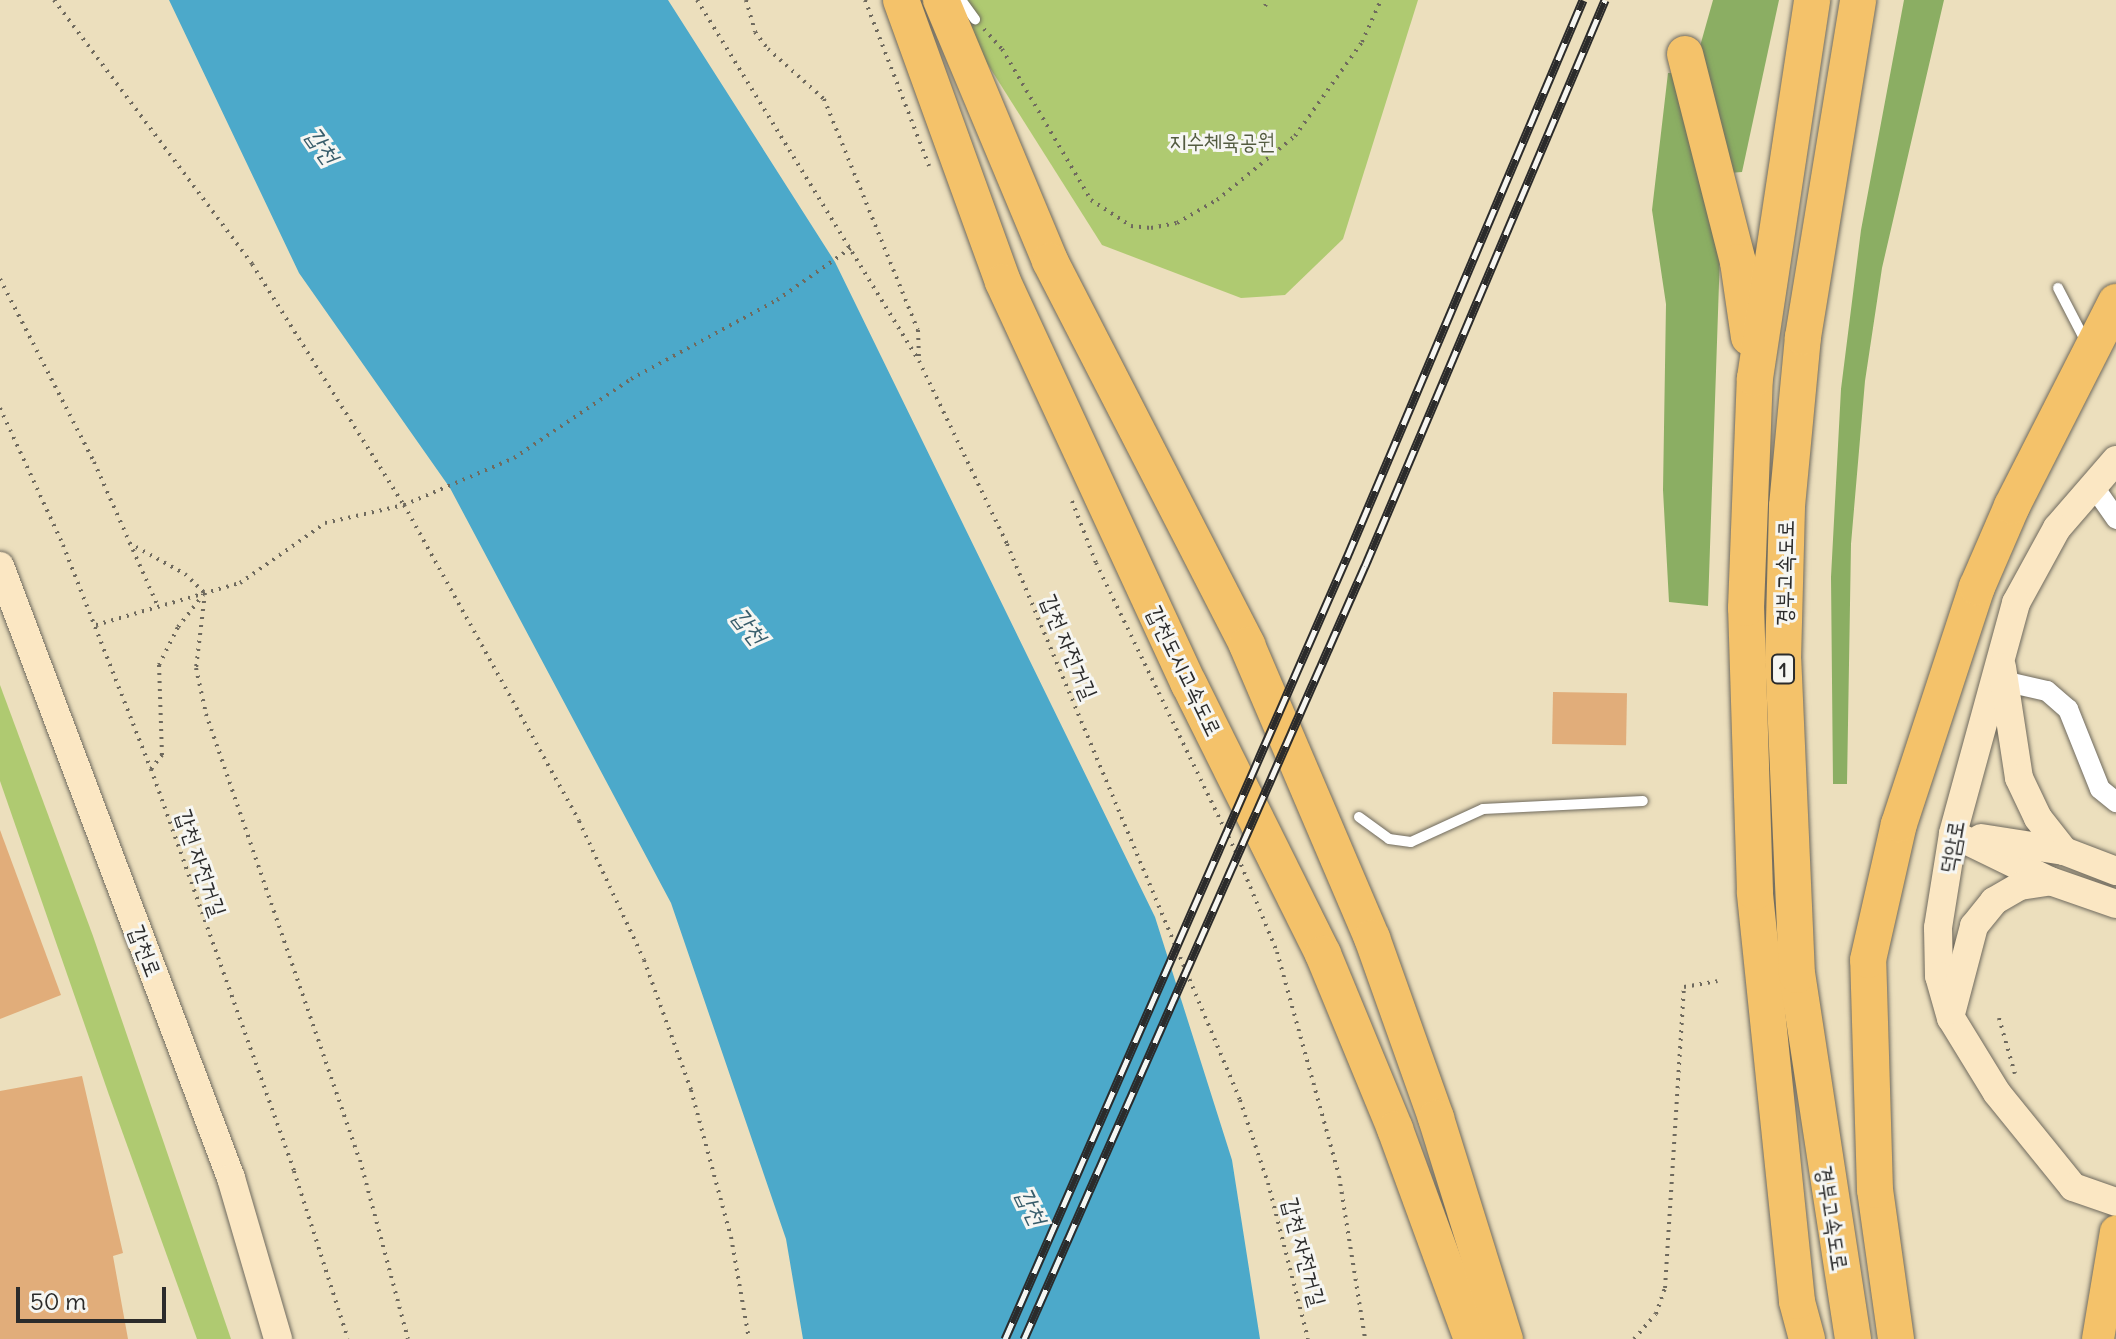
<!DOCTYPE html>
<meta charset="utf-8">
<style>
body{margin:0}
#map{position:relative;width:2116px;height:1339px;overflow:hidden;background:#ecdfbd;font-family:Delius,"Poor Story",sans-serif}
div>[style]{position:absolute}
.green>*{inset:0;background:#afca71}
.forest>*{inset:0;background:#8bae63}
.water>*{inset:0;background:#4ca9ca}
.building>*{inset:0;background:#e1ad7a;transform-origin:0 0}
.path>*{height:4px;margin-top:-2px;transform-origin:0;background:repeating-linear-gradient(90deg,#6f6a5e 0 2px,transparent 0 8px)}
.roads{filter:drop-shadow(0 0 2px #6f6a5e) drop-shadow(0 0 2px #6f6a5e)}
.lane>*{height:10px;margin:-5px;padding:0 5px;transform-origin:5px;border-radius:5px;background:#fff}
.street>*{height:20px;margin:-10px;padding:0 10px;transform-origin:10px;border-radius:10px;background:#fff}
.secondary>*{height:28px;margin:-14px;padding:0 14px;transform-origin:14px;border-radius:14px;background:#fbe7c3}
.primary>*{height:32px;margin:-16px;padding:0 16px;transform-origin:16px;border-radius:16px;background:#f4c26a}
.highway>*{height:36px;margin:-18px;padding:0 18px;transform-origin:18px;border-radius:18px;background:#f4c26a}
.rail>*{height:9px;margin-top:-4.5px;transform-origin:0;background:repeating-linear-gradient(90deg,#f6f6f2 0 18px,#2b2b2b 0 36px);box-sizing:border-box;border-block:2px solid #2b2b2b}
span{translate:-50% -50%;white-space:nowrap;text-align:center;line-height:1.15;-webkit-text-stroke:6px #f6f6f2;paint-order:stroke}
.shield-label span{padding:2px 6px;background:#f6f6f2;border:2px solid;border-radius:6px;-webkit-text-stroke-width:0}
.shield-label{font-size:20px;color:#2b2b2b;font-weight:700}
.park-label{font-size:22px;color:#535b40}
.street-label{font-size:22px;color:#2b2b2b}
.water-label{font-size:24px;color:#385d6b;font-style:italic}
.scale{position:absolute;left:16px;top:1287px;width:150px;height:36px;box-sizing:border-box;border:4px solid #2b2b2b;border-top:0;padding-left:10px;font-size:24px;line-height:28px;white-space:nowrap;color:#2b2b2b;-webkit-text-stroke:6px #f6f6f2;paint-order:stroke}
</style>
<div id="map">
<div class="green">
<div style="clip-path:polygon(953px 0,1418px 0,1343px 239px,1285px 295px,1241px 298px,1102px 245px,973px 41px)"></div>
<div style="clip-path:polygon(0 685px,93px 936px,231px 1339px,197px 1339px,109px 1095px,0 781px)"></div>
</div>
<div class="forest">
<div style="clip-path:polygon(1713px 0,1779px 0,1742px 172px,1729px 173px,1697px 57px)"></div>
<div style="clip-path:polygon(1904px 0,1944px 0,1882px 268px,1865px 381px,1851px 544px,1847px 784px,1833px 784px,1831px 577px,1841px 389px,1861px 230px)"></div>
<div style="clip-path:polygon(1668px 73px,1681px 73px,1720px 254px,1708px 606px,1669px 602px,1663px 490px,1666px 304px,1652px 210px)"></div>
</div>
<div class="water">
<div style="clip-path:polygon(169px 0,668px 0,835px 262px,1155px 917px,1232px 1160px,1260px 1339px,803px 1339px,786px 1239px,671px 903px,450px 488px,299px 273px)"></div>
</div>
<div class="building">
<div style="left:1553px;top:692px;width:74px;height:52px;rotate:1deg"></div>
<div style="clip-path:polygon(0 830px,61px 995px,0 1019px)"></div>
<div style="clip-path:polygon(82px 1076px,123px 1253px,113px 1256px,128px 1339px,0 1339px,0 1091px)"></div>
</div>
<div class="path">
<div style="left:54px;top:0;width:330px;rotate:53.1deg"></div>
<div style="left:252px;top:264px;width:285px;rotate:57.8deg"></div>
<div style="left:404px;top:505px;width:361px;rotate:61deg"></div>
<div style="left:579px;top:821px;width:153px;rotate:64.9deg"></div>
<div style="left:644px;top:960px;width:138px;rotate:70.1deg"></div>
<div style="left:691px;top:1090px;width:152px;rotate:74.8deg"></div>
<div style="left:731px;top:1237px;width:104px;rotate:80deg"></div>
<div style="left:697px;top:0;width:424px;rotate:58.4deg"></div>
<div style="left:919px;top:361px;width:203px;rotate:64.3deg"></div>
<div style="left:1007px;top:544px;width:603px;rotate:67.26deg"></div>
<div style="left:1240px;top:1100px;width:88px;rotate:71.4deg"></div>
<div style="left:1268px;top:1183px;width:161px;rotate:75.6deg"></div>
<div style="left:746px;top:0;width:33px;rotate:74deg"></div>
<div style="left:755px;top:32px;width:21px;rotate:53deg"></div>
<div style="left:768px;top:49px;width:75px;rotate:41.8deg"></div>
<div style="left:824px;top:99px;width:249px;rotate:67.9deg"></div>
<div style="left:918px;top:330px;width:29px;rotate:88deg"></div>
<div style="left:865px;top:0;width:178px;rotate:68.9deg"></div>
<div style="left:1265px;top:6px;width:7px;rotate:-63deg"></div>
<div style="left:984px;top:29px;width:27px;rotate:48deg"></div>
<div style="left:1002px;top:49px;width:175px;rotate:59.5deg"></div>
<div style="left:1091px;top:200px;width:48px;rotate:33deg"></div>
<div style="left:1131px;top:226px;width:20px;rotate:6deg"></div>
<div style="left:1151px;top:228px;width:26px;rotate:-11deg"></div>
<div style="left:1177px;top:223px;width:46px;rotate:-29.9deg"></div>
<div style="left:1217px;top:200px;width:101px;rotate:-39.4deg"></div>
<div style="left:1295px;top:136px;width:115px;rotate:-54.5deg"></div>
<div style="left:1362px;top:42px;width:46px;rotate:-65.7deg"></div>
<div style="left:0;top:279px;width:206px;rotate:62.8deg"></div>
<div style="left:94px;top:462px;width:155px;rotate:66.1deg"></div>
<div style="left:0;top:408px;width:151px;rotate:65.3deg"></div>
<div style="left:63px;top:545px;width:241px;rotate:68.6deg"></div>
<div style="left:151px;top:769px;width:427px;rotate:70.4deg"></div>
<div style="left:294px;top:1171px;width:176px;rotate:72.2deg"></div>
<div style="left:1072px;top:501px;width:66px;rotate:68.8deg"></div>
<div style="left:1096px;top:563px;width:319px;rotate:64.2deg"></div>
<div style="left:1235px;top:850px;width:110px;rotate:67.6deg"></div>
<div style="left:1277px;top:952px;width:232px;rotate:74.5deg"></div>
<div style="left:1339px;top:1176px;width:165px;rotate:80.9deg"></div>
<div style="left:129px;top:543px;width:64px;rotate:29deg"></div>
<div style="left:185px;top:574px;width:28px;rotate:44deg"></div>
<div style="left:205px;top:593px;width:76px;rotate:96.8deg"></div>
<div style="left:196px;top:668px;width:47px;rotate:77.7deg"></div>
<div style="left:206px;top:714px;width:472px;rotate:71deg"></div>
<div style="left:360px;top:1160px;width:185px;rotate:75deg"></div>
<div style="left:96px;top:625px;width:150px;rotate:-16.3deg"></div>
<div style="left:240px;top:583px;width:104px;rotate:-35.2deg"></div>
<div style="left:325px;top:523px;width:81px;rotate:-12.8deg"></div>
<div style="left:404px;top:505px;width:120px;rotate:-23.1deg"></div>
<div style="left:514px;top:458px;width:141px;rotate:-34deg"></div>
<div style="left:631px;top:379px;width:166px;rotate:-28.4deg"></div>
<div style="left:777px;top:300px;width:90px;rotate:-35.1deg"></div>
<div style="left:151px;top:769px;width:18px;rotate:-52deg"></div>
<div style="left:162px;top:755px;width:90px;rotate:-91.9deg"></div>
<div style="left:159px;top:665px;width:42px;rotate:-63.4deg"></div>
<div style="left:178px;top:627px;width:41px;rotate:-52deg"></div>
<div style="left:1999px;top:1018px;width:58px;rotate:74.1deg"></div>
<div style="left:1634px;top:1339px;width:33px;rotate:-49deg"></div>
<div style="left:1656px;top:1314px;width:28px;rotate:-71deg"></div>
<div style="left:1665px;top:1288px;width:302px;rotate:-86.4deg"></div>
<div style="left:1684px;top:987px;width:34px;rotate:-10deg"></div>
</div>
<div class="roads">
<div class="lane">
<div style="left:961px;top:0;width:24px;rotate:54deg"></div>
<div style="left:2058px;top:288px;width:61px;rotate:62.6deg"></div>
<div style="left:1359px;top:817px;width:37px;rotate:36deg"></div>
<div style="left:1389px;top:839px;width:22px;rotate:8deg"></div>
<div style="left:1411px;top:842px;width:79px;rotate:-24.6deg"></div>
<div style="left:1483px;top:809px;width:160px;rotate:-2.9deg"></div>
</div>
<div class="street">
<div style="left:2094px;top:487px;width:39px;rotate:55deg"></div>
<div style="left:2003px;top:681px;width:45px;rotate:12.8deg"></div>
<div style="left:2047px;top:691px;width:28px;rotate:41deg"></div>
<div style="left:2068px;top:709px;width:86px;rotate:68.2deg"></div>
<div style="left:2100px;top:789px;width:21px;rotate:39deg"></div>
</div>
<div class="secondary">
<div style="left:2116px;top:460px;width:90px;rotate:130.9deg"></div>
<div style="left:2057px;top:528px;width:85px;rotate:118.7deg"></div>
<div style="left:2016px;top:603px;width:239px;rotate:105.3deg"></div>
<div style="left:1953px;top:834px;width:95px;rotate:99.1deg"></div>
<div style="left:1938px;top:928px;width:48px;rotate:88.8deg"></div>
<div style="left:1939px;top:976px;width:44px;rotate:74.1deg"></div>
<div style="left:1951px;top:1018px;width:88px;rotate:58.5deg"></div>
<div style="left:1997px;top:1093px;width:121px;rotate:51deg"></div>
<div style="left:2073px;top:1187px;width:46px;rotate:19.2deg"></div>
<div style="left:0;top:566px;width:654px;rotate:69.32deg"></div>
<div style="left:231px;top:1178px;width:168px;rotate:73.7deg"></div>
<div style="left:2002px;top:667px;width:112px;rotate:81.3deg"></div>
<div style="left:2019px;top:778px;width:44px;rotate:64.6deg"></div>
<div style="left:2038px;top:818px;width:42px;rotate:51.8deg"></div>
<div style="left:1953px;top:834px;width:108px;rotate:25.9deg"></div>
<div style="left:2050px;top:881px;width:70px;rotate:19.2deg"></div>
<div style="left:1981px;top:838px;width:84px;rotate:8.9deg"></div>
<div style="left:2064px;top:851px;width:56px;rotate:21deg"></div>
<div style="left:1952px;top:1010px;width:87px;rotate:-75.3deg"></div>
<div style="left:1974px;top:926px;width:32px;rotate:-51deg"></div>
<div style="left:1994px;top:901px;width:30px;rotate:-30deg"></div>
<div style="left:2020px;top:886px;width:30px;rotate:-9deg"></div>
</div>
<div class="primary">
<div style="left:2098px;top:1339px;width:109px;rotate:-80.5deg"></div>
</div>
<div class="highway">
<div style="left:901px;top:0;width:300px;rotate:70.1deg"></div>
<div style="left:1003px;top:282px;width:443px;rotate:65.2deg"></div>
<div style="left:1189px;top:684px;width:301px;rotate:63.6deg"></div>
<div style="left:1323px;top:954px;width:189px;rotate:67.6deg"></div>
<div style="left:1395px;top:1129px;width:224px;rotate:69.9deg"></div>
<div style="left:941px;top:0;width:283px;rotate:67.3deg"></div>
<div style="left:1050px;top:261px;width:432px;rotate:62.8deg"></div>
<div style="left:1247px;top:645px;width:319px;rotate:66.9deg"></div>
<div style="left:1372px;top:938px;width:191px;rotate:70.4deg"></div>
<div style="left:1436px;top:1118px;width:232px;rotate:72.7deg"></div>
<div style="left:1685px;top:54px;width:215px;rotate:75.7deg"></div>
<div style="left:1738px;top:262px;width:76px;rotate:81.7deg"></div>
<div style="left:1807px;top:1339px;width:39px;rotate:-105deg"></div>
<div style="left:1797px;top:1301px;width:411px;rotate:-95.9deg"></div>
<div style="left:1755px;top:892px;width:284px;rotate:-91.8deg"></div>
<div style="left:1746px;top:608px;width:230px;rotate:-87.8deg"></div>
<div style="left:1755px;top:378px;width:382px;rotate:-81.4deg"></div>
<div style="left:1853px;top:1339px;width:368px;rotate:-98.7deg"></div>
<div style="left:1797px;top:975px;width:315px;rotate:-92.5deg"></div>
<div style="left:1783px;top:660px;width:154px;rotate:-88.5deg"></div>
<div style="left:1787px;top:506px;width:170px;rotate:-84.6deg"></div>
<div style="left:1803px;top:337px;width:341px;rotate:-80.7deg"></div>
<div style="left:1896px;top:1339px;width:150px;rotate:-98deg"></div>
<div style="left:1875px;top:1190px;width:230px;rotate:-91.7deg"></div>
<div style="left:1868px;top:960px;width:139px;rotate:-77.2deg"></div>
<div style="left:1899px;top:824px;width:250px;rotate:-71.8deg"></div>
<div style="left:1977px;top:587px;width:88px;rotate:-66.6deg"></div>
<div style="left:2012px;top:506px;width:229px;rotate:-63deg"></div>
</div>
</div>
<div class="rail">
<div style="left:1005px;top:1339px;width:854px;rotate:-66.38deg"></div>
<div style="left:1347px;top:557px;width:605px;rotate:-67.04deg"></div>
<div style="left:1024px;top:1339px;width:845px;rotate:-66.2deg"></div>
<div style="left:1365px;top:566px;width:615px;rotate:-67.02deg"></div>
</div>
<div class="shield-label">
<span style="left:1783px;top:669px">1</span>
</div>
<div class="park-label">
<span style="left:1222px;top:142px">지수체육공원</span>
</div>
<div class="street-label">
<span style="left:1785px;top:573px;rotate:-89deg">경부고속도로</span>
<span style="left:1069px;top:647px;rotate:67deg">갑천 자전거길</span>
<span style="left:1184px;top:671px;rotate:64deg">갑천도시고속도로</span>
<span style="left:1952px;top:847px;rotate:-80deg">덕암로</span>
<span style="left:201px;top:863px;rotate:71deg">갑천 자전거길</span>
<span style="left:145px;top:951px;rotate:69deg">갑천로</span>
<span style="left:1832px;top:1218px;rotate:81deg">경부고속도로</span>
<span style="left:1304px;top:1252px;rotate:75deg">갑천 자전거길</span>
</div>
<div class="water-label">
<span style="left:322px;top:145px;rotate:55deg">갑천</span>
<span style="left:749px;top:626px;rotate:52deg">갑천</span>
<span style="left:1031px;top:1206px;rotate:64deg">갑천</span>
</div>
<div class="scale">50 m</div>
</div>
